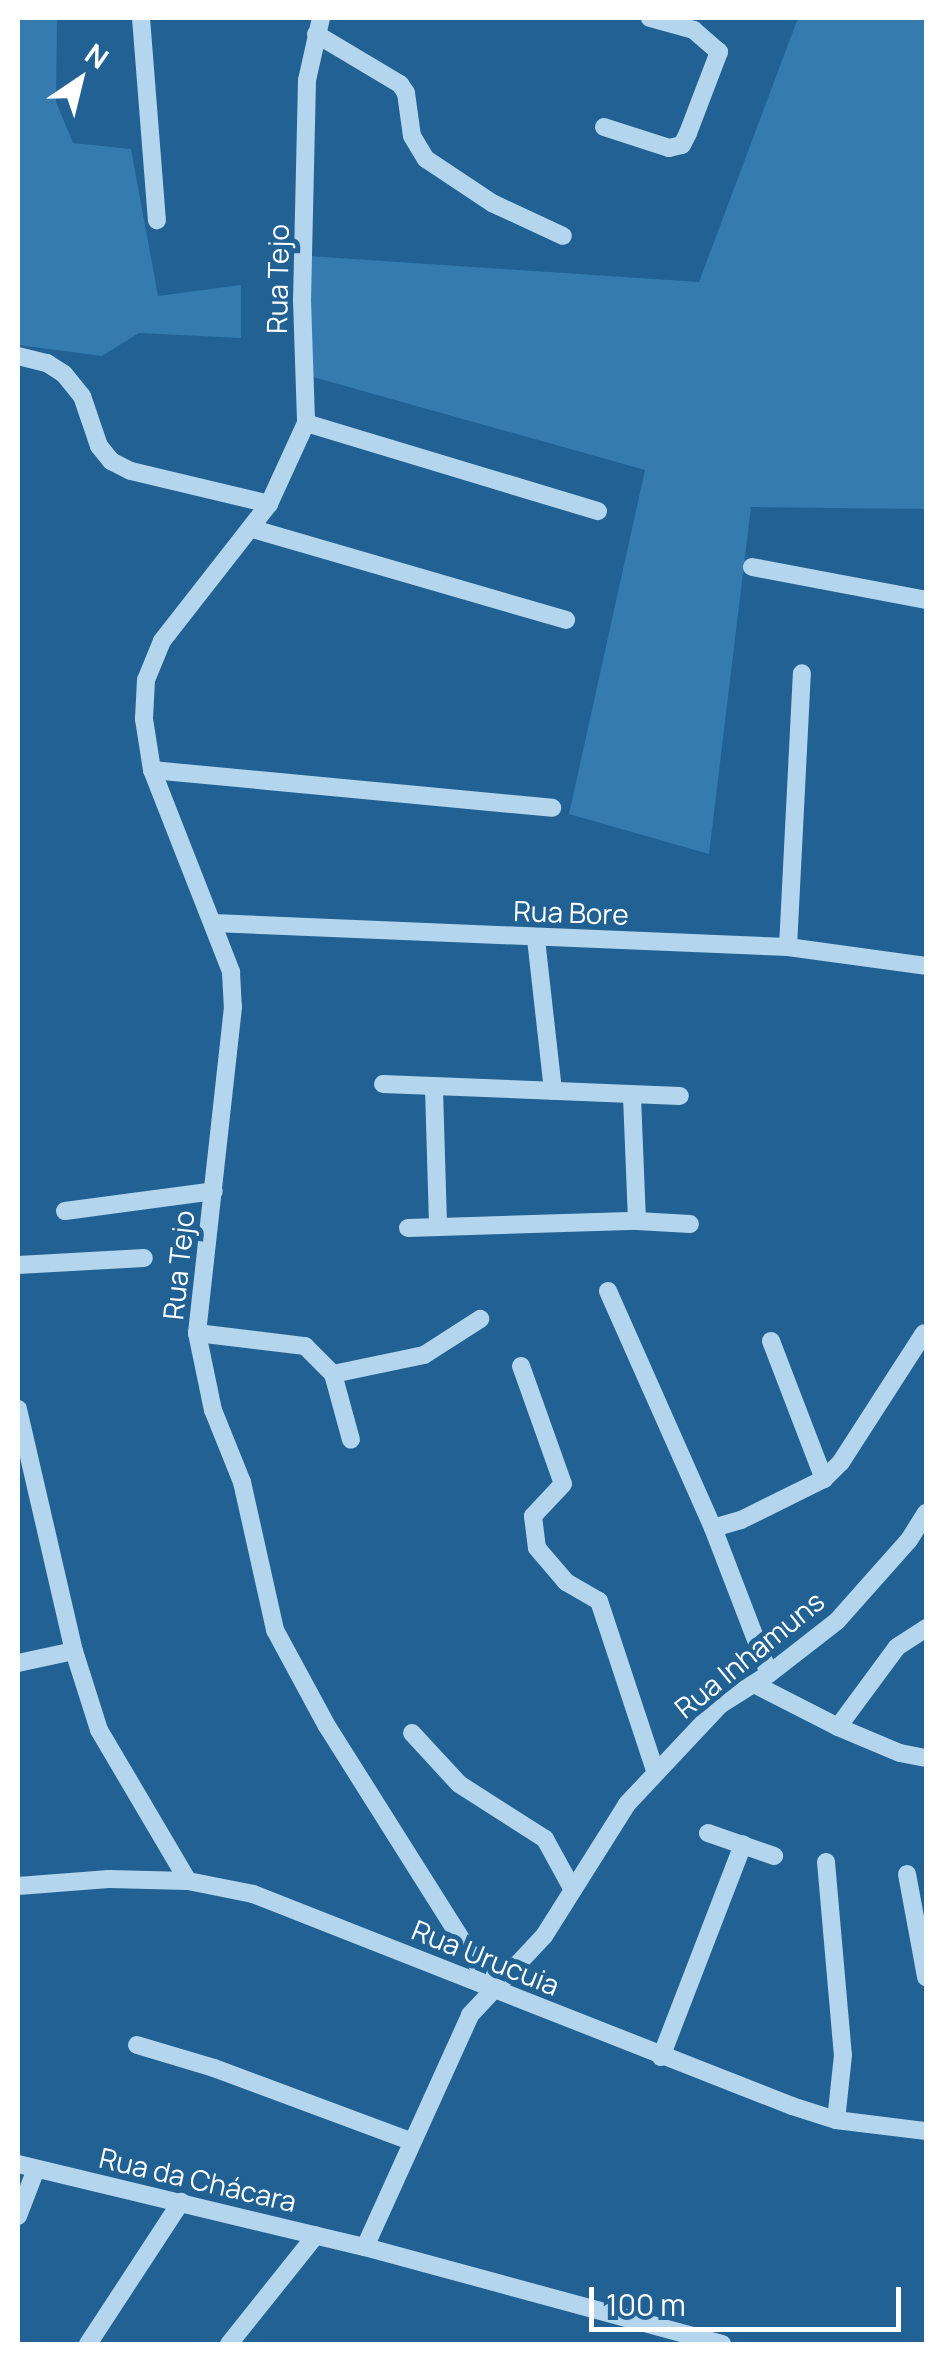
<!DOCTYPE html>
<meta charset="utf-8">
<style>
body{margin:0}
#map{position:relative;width:944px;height:2362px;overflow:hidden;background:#216193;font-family:Manrope,sans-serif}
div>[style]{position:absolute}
.green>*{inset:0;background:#357bb0}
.minor>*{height:18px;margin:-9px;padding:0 9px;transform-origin:9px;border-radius:9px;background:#b3d5ed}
span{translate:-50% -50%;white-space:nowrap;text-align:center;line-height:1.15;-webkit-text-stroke:10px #216193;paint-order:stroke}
.street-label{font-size:28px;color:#fff}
.frame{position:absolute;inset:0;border:20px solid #fff;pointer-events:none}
.north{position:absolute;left:30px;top:30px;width:100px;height:100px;-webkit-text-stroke:8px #216193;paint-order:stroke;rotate:35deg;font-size:28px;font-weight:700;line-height:40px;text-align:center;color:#fff}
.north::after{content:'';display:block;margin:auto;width:35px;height:45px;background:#fff;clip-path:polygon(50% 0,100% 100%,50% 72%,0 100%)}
.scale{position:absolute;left:589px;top:2287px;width:312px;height:45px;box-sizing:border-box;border:5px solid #fff;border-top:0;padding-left:12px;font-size:30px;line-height:35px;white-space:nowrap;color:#fff;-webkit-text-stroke:8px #216193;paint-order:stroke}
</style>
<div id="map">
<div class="green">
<div style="clip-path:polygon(18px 18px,57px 18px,56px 102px,73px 143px,131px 149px,158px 296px,241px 285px,241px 338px,139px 333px,102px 356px,18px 345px)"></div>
<div style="clip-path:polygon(798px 18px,926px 18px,926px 509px,751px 507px,709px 854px,569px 814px,645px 470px,313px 377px,308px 256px,699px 282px)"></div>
</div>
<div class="minor">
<div style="left:141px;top:18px;width:203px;rotate:85.5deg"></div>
<div style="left:321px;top:18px;width:64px;rotate:102.7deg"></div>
<div style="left:307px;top:80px;width:220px;rotate:91.3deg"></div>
<div style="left:302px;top:300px;width:123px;rotate:88.1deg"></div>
<div style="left:306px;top:423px;width:89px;rotate:114.6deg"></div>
<div style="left:269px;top:504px;width:174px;rotate:128deg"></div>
<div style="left:162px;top:641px;width:42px;rotate:112.3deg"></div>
<div style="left:146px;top:680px;width:39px;rotate:93deg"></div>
<div style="left:144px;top:719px;width:52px;rotate:81.1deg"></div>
<div style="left:152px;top:770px;width:217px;rotate:68.6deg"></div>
<div style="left:231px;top:972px;width:35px;rotate:87deg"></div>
<div style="left:233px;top:1007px;width:328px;rotate:96.3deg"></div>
<div style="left:197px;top:1333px;width:79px;rotate:78.3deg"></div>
<div style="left:213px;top:1410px;width:78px;rotate:68.1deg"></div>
<div style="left:242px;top:1482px;width:152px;rotate:77.4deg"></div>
<div style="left:275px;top:1630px;width:109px;rotate:61.6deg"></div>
<div style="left:327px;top:1726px;width:310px;rotate:57.8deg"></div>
<div style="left:316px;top:34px;width:98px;rotate:30.8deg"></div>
<div style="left:400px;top:84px;width:11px;rotate:56deg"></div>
<div style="left:406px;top:93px;width:43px;rotate:82.1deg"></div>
<div style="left:412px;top:136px;width:27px;rotate:59deg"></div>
<div style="left:426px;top:159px;width:79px;rotate:33.7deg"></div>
<div style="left:492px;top:203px;width:78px;rotate:24.9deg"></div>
<div style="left:604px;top:127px;width:68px;rotate:17.9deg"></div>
<div style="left:669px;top:148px;width:13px;rotate:-13deg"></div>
<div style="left:682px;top:145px;width:13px;rotate:-63deg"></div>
<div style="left:688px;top:133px;width:87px;rotate:-69.1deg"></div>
<div style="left:719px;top:52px;width:33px;rotate:-139deg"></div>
<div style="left:694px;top:30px;width:46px;rotate:-164.7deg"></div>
<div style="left:18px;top:356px;width:30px;rotate:14deg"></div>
<div style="left:47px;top:363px;width:20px;rotate:33deg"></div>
<div style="left:64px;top:374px;width:28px;rotate:51deg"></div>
<div style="left:82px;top:396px;width:53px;rotate:71.2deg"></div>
<div style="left:99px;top:446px;width:19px;rotate:51deg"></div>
<div style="left:111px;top:461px;width:22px;rotate:27deg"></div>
<div style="left:131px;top:471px;width:142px;rotate:13.4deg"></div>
<div style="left:306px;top:423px;width:305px;rotate:16.8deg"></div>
<div style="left:253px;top:529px;width:326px;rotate:16.2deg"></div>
<div style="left:752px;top:567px;width:177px;rotate:10.7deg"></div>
<div style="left:152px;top:770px;width:402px;rotate:5.4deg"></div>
<div style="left:213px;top:923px;width:576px;rotate:2.39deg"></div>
<div style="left:788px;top:947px;width:139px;rotate:7.8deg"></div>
<div style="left:536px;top:939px;width:153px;rotate:83.6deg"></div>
<div style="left:788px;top:947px;width:274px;rotate:-87.1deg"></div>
<div style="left:383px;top:1084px;width:297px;rotate:2.3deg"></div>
<div style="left:434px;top:1089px;width:135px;rotate:88.3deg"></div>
<div style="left:65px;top:1211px;width:150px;rotate:-7.6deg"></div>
<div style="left:637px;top:1221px;width:53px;rotate:3.2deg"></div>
<div style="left:408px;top:1228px;width:229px;rotate:-1.8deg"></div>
<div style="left:637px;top:1221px;width:125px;rotate:-92.3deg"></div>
<div style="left:18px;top:1265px;width:126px;rotate:-3.2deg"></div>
<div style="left:608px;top:1291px;width:259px;rotate:66.1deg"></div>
<div style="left:713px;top:1528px;width:156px;rotate:69deg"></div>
<div style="left:197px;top:1333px;width:109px;rotate:6.9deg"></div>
<div style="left:305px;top:1346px;width:40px;rotate:45deg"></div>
<div style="left:333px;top:1374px;width:93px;rotate:-11.8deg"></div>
<div style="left:424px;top:1355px;width:67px;rotate:-32.7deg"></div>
<div style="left:771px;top:1341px;width:148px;rotate:69deg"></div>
<div style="left:521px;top:1366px;width:125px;rotate:70.4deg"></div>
<div style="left:563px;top:1484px;width:44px;rotate:133.2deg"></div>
<div style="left:533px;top:1516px;width:32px;rotate:83deg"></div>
<div style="left:537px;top:1548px;width:45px;rotate:49.5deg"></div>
<div style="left:566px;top:1582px;width:38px;rotate:30deg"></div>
<div style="left:599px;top:1601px;width:181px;rotate:71.7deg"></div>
<div style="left:333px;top:1374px;width:68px;rotate:74.7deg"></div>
<div style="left:18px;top:1409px;width:248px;rotate:77deg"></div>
<div style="left:74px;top:1651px;width:83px;rotate:72.4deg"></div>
<div style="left:99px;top:1730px;width:175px;rotate:59.5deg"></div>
<div style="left:713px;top:1528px;width:29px;rotate:-16deg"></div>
<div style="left:741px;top:1520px;width:93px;rotate:-26.3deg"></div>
<div style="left:824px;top:1479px;width:24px;rotate:-45deg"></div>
<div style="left:841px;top:1462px;width:153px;rotate:-57.2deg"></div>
<div style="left:18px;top:1663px;width:57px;rotate:-12.1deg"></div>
<div style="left:754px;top:1684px;width:94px;rotate:27.1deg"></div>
<div style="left:838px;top:1727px;width:67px;rotate:22.8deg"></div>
<div style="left:900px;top:1753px;width:26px;rotate:11deg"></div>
<div style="left:838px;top:1727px;width:99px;rotate:-53.6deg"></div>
<div style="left:897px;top:1647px;width:35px;rotate:-33deg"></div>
<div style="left:412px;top:1733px;width:69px;rotate:47.3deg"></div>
<div style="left:459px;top:1784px;width:102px;rotate:32.6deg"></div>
<div style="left:545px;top:1839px;width:58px;rotate:61.2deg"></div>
<div style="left:708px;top:1833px;width:70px;rotate:19.2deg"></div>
<div style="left:826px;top:1862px;width:194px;rotate:85deg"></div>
<div style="left:843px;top:2055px;width:65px;rotate:96.1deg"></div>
<div style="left:907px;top:1874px;width:105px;rotate:79.5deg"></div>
<div style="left:18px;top:1886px;width:91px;rotate:-4.4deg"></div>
<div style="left:109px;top:1879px;width:79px;rotate:1.5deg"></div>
<div style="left:188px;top:1881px;width:66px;rotate:11.3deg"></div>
<div style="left:253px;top:1894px;width:579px;rotate:21.47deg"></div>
<div style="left:792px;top:2106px;width:46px;rotate:17.7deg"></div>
<div style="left:836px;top:2120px;width:91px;rotate:7deg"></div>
<div style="left:137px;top:2045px;width:80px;rotate:16.6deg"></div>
<div style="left:214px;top:2068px;width:209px;rotate:20.4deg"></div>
<div style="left:661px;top:2057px;width:228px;rotate:-68.9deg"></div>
<div style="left:18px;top:2164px;width:357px;rotate:13.5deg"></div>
<div style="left:365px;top:2247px;width:370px;rotate:15.2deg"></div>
<div style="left:18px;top:2216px;width:50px;rotate:-69deg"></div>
<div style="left:365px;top:2247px;width:255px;rotate:-65.6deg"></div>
<div style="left:470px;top:2015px;width:108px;rotate:-46.9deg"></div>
<div style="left:544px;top:1936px;width:156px;rotate:-57.8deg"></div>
<div style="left:627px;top:1804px;width:136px;rotate:-46.8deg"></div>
<div style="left:720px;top:1705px;width:58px;rotate:-32.3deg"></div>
<div style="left:769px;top:1674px;width:86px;rotate:-37.9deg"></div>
<div style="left:837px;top:1621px;width:108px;rotate:-48.4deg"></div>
<div style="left:909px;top:1540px;width:32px;rotate:-58deg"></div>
<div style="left:88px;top:2344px;width:170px;rotate:-56.8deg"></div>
<div style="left:229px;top:2344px;width:139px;rotate:-51.4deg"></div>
</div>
<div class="street-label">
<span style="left:277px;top:279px;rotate:-89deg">Rua Tejo</span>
<span style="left:571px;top:912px;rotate:2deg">Rua Bore</span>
<span style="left:178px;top:1265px;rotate:-84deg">Rua Tejo</span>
<span style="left:749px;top:1654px;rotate:-39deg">Rua Inhamuns</span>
<span style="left:486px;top:1957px;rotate:22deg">Rua Urucuia</span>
<span style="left:198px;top:2179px;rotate:13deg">Rua da Chácara</span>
</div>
<div class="frame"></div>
<div class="north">N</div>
<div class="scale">100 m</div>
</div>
